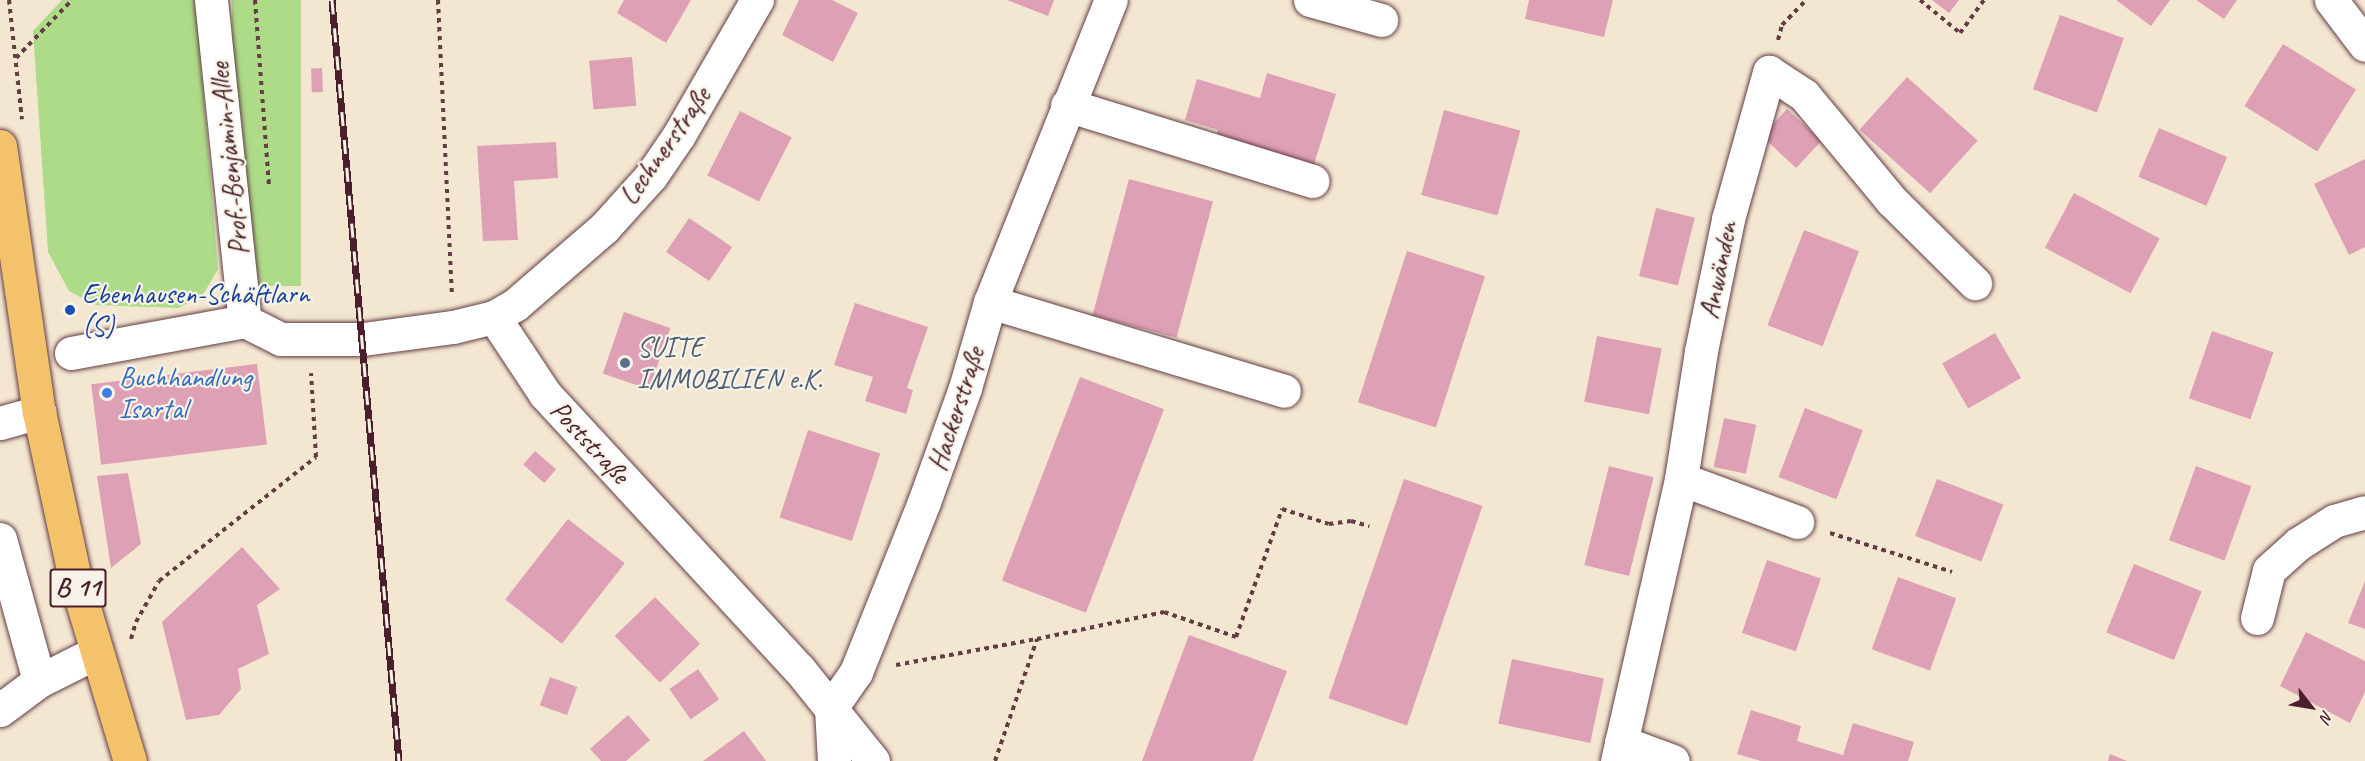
<!DOCTYPE html>
<meta charset="utf-8">
<style>
body{margin:0}
#map{position:relative;width:2365px;height:761px;overflow:hidden;background:#f4e7d2;font-family:Caveat,sans-serif}
div>[style]{position:absolute}
[style*='--x']{left:calc(var(--x)*1px);top:calc(var(--y)*1px);width:calc(var(--w)*1px);rotate:calc(var(--a)*1deg)}
.green>*{inset:0;background:#addb88;transform-origin:0 0}
.building>*{inset:0;background:#dea0b4;transform-origin:0 0}
.path>*{height:4px;margin-top:-2px;transform-origin:0;background:repeating-linear-gradient(90deg,#643d44 0 4.5px,transparent 0 9px)}
.roads{filter:drop-shadow(0 0 2px #643d44) drop-shadow(0 0 2px #643d44)}
.minor>*{height:33px;margin:-16.5px;padding:0 16.5px;transform-origin:16.5px;border-radius:16.5px;background:#fff}
.major>*{height:33px;margin:-16.5px;padding:0 16.5px;transform-origin:16.5px;border-radius:16.5px;background:#f3c26a}
.rail>*{height:7px;margin-top:-3.5px;transform-origin:0;background:repeating-linear-gradient(90deg,#f7f3e8 0 14px,#4a1f2b 0 28px);box-sizing:border-box;border-block:2px solid #4a1f2b}
.dots>*{width:16px;height:16px;translate:-50% -50%;box-sizing:border-box;border:3px solid #f7f3e8;border-radius:50%}
span{translate:-50% -50%;white-space:nowrap;text-align:center;line-height:1.15;-webkit-text-stroke:4.5px #f7f3e8;paint-order:stroke}
.shield-label span{padding:2px 4px;background:#f7f3e8;border:2px solid;border-radius:4px;-webkit-text-stroke-width:0}
.shield-label{font-size:27px;color:#4a1f2b;font-weight:700}
.street-label{font-size:28px;color:#4a1f2b}
.transit-label{font-size:28px;color:#164399}
.left{translate:0 -50%;text-align:left}
.service-label{font-size:28px;color:#4e5e75}
.shop-label{font-size:28px;color:#366cbe}
.north{position:absolute;left:2281px;top:677px;width:60px;height:60px;-webkit-text-stroke:4px #f7f3e8;paint-order:stroke;rotate:121deg;font-size:16px;font-weight:700;line-height:24px;text-align:center;color:#4a1f2b}
.north::after{content:'';display:block;margin:auto;width:21px;height:27px;background:#4a1f2b;clip-path:polygon(50% 0,100% 100%,50% 72%,0 100%)}
</style>
<div id="map">
<div class="green">
<i style="clip-path:polygon(62px 0,196px 0,218px 269px,204px 293px,179px 308px,96px 305px,69px 291px,48px 252px,33px 31px)"></i>
<i style="left:232px;top:0;width:69px;height:286px"></i>
</div>
<div class="building">
<i style="clip-path:polygon(624px 0,691px 0,666px 43px,617px 13px)"></i>
<i style="clip-path:polygon(799px 0,832px 0,858px 13px,833px 62px,782px 35px)"></i>
<i style="clip-path:polygon(1007px 0,1054px 0,1048px 16px)"></i>
<i style="clip-path:polygon(1529px 0,1613px 0,1604px 37px,1525px 19px)"></i>
<i style="clip-path:polygon(1932px 0,1959px 0,1949px 13px)"></i>
<i style="clip-path:polygon(2116px 0,2170px 0,2151px 26px)"></i>
<i style="clip-path:polygon(2196px 0,2237px 0,2224px 19px)"></i>
<i style="left:2060px;top:15px;width:68px;height:79px;rotate:20deg"></i>
<i style="left:2283px;top:44px;width:86px;height:73px;rotate:32deg"></i>
<i style="left:632px;top:57px;width:49px;height:43px;rotate:85deg"></i>
<i style="left:322px;top:68px;width:24px;height:11px;rotate:88deg"></i>
<i style="clip-path:polygon(1267px 73px,1336px 94px,1310px 177px,1213px 148px,1218px 130px,1185px 120px,1197px 79px,1260px 98px)"></i>
<i style="left:1907px;top:77px;width:95px;height:71px;rotate:42deg"></i>
<i style="left:1787px;top:109px;width:47px;height:37px;rotate:43deg"></i>
<i style="left:1444px;top:110px;width:79px;height:88px;rotate:15deg"></i>
<i style="left:740px;top:111px;width:58px;height:72px;rotate:27deg"></i>
<i style="left:2159px;top:128px;width:74px;height:53px;rotate:23deg"></i>
<i style="clip-path:polygon(556px 142px,558px 178px,514px 181px,518px 240px,483px 241px,477px 146px)"></i>
<i style="clip-path:polygon(2365px 159px,2365px 247px,2349px 255px,2314px 184px)"></i>
<i style="left:1129px;top:179px;width:87px;height:141px;rotate:15deg"></i>
<i style="left:2074px;top:193px;width:97px;height:62px;rotate:28deg"></i>
<i style="left:1656px;top:208px;width:40px;height:70px;rotate:14deg"></i>
<i style="left:689px;top:218px;width:52px;height:41px;rotate:34deg"></i>
<i style="left:1804px;top:230px;width:59px;height:102px;rotate:21deg"></i>
<i style="left:1407px;top:251px;width:82px;height:159px;rotate:18deg"></i>
<i style="clip-path:polygon(855px 303px,928px 327px,907px 388px,913px 390px,906px 414px,865px 401px,873px 377px,834px 365px)"></i>
<i style="left:624px;top:312px;width:49px;height:65px;rotate:19deg"></i>
<i style="left:2212px;top:331px;width:65px;height:71px;rotate:19deg"></i>
<i style="left:1995px;top:333px;width:52px;height:61px;rotate:60deg"></i>
<i style="left:1597px;top:336px;width:66px;height:67px;rotate:11deg"></i>
<i style="left:257px;top:364px;width:81px;height:167px;rotate:83deg"></i>
<i style="left:1080px;top:377px;width:90px;height:218px;rotate:21deg"></i>
<i style="left:1805px;top:408px;width:62px;height:74px;rotate:21deg"></i>
<i style="left:1724px;top:418px;width:33px;height:50px;rotate:12deg"></i>
<i style="left:808px;top:430px;width:76px;height:92px;rotate:18deg"></i>
<i style="left:535px;top:451px;width:28px;height:18px;rotate:41deg"></i>
<i style="left:1609px;top:466px;width:46px;height:102px;rotate:14deg"></i>
<i style="left:2196px;top:466px;width:59px;height:79px;rotate:20deg"></i>
<i style="clip-path:polygon(128px 473px,141px 544px,111px 568px,97px 476px)"></i>
<i style="left:1404px;top:479px;width:83px;height:232px;rotate:19deg"></i>
<i style="left:1937px;top:479px;width:71px;height:61px;rotate:21deg"></i>
<i style="left:568px;top:519px;width:72px;height:102px;rotate:38deg"></i>
<i style="clip-path:polygon(242px 547px,280px 589px,257px 605px,269px 654px,238px 669px,241px 689px,219px 715px,186px 720px,162px 622px)"></i>
<i style="left:1767px;top:560px;width:57px;height:77px;rotate:19deg"></i>
<i style="left:2134px;top:564px;width:73px;height:74px;rotate:22deg"></i>
<i style="left:1898px;top:577px;width:62px;height:77px;rotate:20deg"></i>
<i style="clip-path:polygon(2365px 581px,2365px 629px,2348px 623px)"></i>
<i style="left:655px;top:597px;width:65px;height:56px;rotate:46deg"></i>
<i style="clip-path:polygon(2306px 632px,2365px 661px,2365px 692px,2350px 723px,2280px 686px)"></i>
<i style="clip-path:polygon(1189px 635px,1287px 671px,1253px 761px,1142px 761px)"></i>
<i style="left:1512px;top:659px;width:94px;height:66px;rotate:12deg"></i>
<i style="left:698px;top:669px;width:37px;height:35px;rotate:55deg"></i>
<i style="left:550px;top:677px;width:29px;height:30px;rotate:20deg"></i>
<i style="clip-path:polygon(1751px 710px,1801px 726px,1797px 741px,1843px 755px,1853px 723px,1914px 742px,1908px 761px,1761px 761px,1737px 754px)"></i>
<i style="clip-path:polygon(628px 715px,650px 740px,626px 761px,601px 761px,590px 749px)"></i>
<i style="clip-path:polygon(744px 731px,766px 761px,703px 761px)"></i>
<i style="clip-path:polygon(2110px 754px,2127px 761px,2108px 761px)"></i>
</div>
<div class="path">
<i style="--x:9;--y:0;--w:120;--a:83.8"></i>
<i style="--x:255;--y:0;--w:187;--a:85.7"></i>
<i style="--x:438;--y:0;--w:293;--a:87.3"></i>
<i style="--x:1920;--y:0;--w:52;--a:39.5"></i>
<i style="--x:1960;--y:33;--w:41;--a:-54"></i>
<i style="--x:1778;--y:40;--w:16;--a:-75"></i>
<i style="--x:1782;--y:25;--w:35;--a:-46"></i>
<i style="--x:16;--y:58;--w:81;--a:-46"></i>
<i style="--x:1830;--y:533;--w:128;--a:17.7"></i>
<i style="--x:131;--y:639;--w:18;--a:-74"></i>
<i style="--x:136;--y:622;--w:47;--a:-60.7"></i>
<i style="--x:159;--y:581;--w:200;--a:-38.3"></i>
<i style="--x:316;--y:457;--w:84;--a:-93.4"></i>
<i style="--x:896;--y:665;--w:142;--a:-10.5"></i>
<i style="--x:995;--y:761;--w:129;--a:-71"></i>
<i style="--x:1037;--y:639;--w:130;--a:-12"></i>
<i style="--x:1164;--y:612;--w:76;--a:19.1"></i>
<i style="--x:1236;--y:637;--w:136;--a:-70.2"></i>
<i style="--x:1282;--y:509;--w:49;--a:17.7"></i>
<i style="--x:1329;--y:524;--w:22;--a:-8"></i>
<i style="--x:1351;--y:521;--w:19;--a:16"></i>
</div>
<div class="roads">
<div class="minor">
<i style="--x:211;--y:0;--w:323;--a:84"></i>
<i style="--x:1310;--y:0;--w:74;--a:15.7"></i>
<i style="--x:2331;--y:0;--w:56;--a:52.9"></i>
<i style="--x:1067;--y:105;--w:257;--a:17.2"></i>
<i style="--x:990;--y:302;--w:307;--a:16.8"></i>
<i style="--x:494;--y:317;--w:92;--a:56.5"></i>
<i style="--x:545;--y:394;--w:374;--a:47.3"></i>
<i style="--x:799;--y:669;--w:118;--a:51.2"></i>
<i style="--x:245;--y:321;--w:40;--a:26.6"></i>
<i style="--x:281;--y:339;--w:82;--a:0"></i>
<i style="--x:363;--y:339;--w:91;--a:-7.6"></i>
<i style="--x:453;--y:327;--w:42;--a:-13.7"></i>
<i style="--x:494;--y:317;--w:24;--a:-30"></i>
<i style="--x:515;--y:305;--w:118;--a:-40.9"></i>
<i style="--x:604;--y:228;--w:70;--a:-47.9"></i>
<i style="--x:651;--y:176;--w:50;--a:-55.7"></i>
<i style="--x:679;--y:135;--w:156;--a:-60"></i>
<i style="--x:71;--y:353;--w:177;--a:-10.4"></i>
<i style="--x:0;--y:423;--w:41;--a:-15.8"></i>
<i style="--x:1681;--y:479;--w:124;--a:20.3"></i>
<i style="--x:0;--y:539;--w:147;--a:74.6"></i>
<i style="--x:2257;--y:618;--w:49;--a:-76"></i>
<i style="--x:2269;--y:570;--w:39;--a:-42"></i>
<i style="--x:2298;--y:544;--w:43;--a:-32.6"></i>
<i style="--x:2334;--y:521;--w:32;--a:-16"></i>
<i style="--x:831;--y:708;--w:44;--a:-55.2"></i>
<i style="--x:856;--y:672;--w:183;--a:-68.2"></i>
<i style="--x:924;--y:502;--w:121;--a:-70.2"></i>
<i style="--x:965;--y:388;--w:90;--a:-73.8"></i>
<i style="--x:990;--y:302;--w:325;--a:-68.2"></i>
<i style="--x:831;--y:708;--w:53;--a:86.8"></i>
<i style="--x:0;--y:710;--w:49;--a:-36.6"></i>
<i style="--x:39;--y:681;--w:63;--a:-26.6"></i>
<i style="--x:1621;--y:742;--w:55;--a:20.1"></i>
<i style="--x:1617;--y:761;--w:289;--a:-77.2"></i>
<i style="--x:1681;--y:479;--w:130;--a:-81.1"></i>
<i style="--x:1701;--y:351;--w:135;--a:-78.4"></i>
<i style="--x:1728;--y:219;--w:153;--a:-74.4"></i>
<i style="--x:1769;--y:72;--w:42;--a:33.3"></i>
<i style="--x:1804;--y:95;--w:138;--a:50.3"></i>
<i style="--x:1892;--y:201;--w:117;--a:44.7"></i>
</div>
<div class="major">
<i style="--x:0;--y:146;--w:269;--a:81.7"></i>
<i style="--x:39;--y:412;--w:170;--a:77.8"></i>
<i style="--x:75;--y:578;--w:191;--a:73.3"></i>
</div>
</div>
<div class="rail">
<i style="--x:332;--y:0;--w:764;--a:84.97"></i>
</div>
<div class="dots">
<i style="left:70px;top:310px;background:#1a4fb4"></i>
<i style="left:625px;top:363px;background:#5c6f8a"></i>
<i style="left:107px;top:393px;background:#3f7fe0"></i>
</div>
<div class="shield-label">
<span style="left:78px;top:588px">B 11</span>
</div>
<div class="street-label">
<span style="left:665px;top:146px;rotate:-55deg">Lechnerstraße</span>
<span style="left:229px;top:159px;rotate:-96deg">Prof.-Benjamin-Allee</span>
<span style="left:1718px;top:270px;rotate:-78deg">Anwänden</span>
<span style="left:956px;top:409px;rotate:-72deg">Hackerstraße</span>
<span style="left:590px;top:442px;rotate:47deg">Poststraße</span>
</div>
<div class="transit-label">
<span class="left" style="left:82px;top:310px">Ebenhausen-Schäftlarn<br>(S)</span>
</div>
<div class="service-label">
<span class="left" style="left:637px;top:363px">SUITE<br>IMMOBILIEN e.K.</span>
</div>
<div class="shop-label">
<span class="left" style="left:119px;top:393px">Buchhandlung<br>Isartal</span>
</div>
<div class="north">N</div>
</div>
